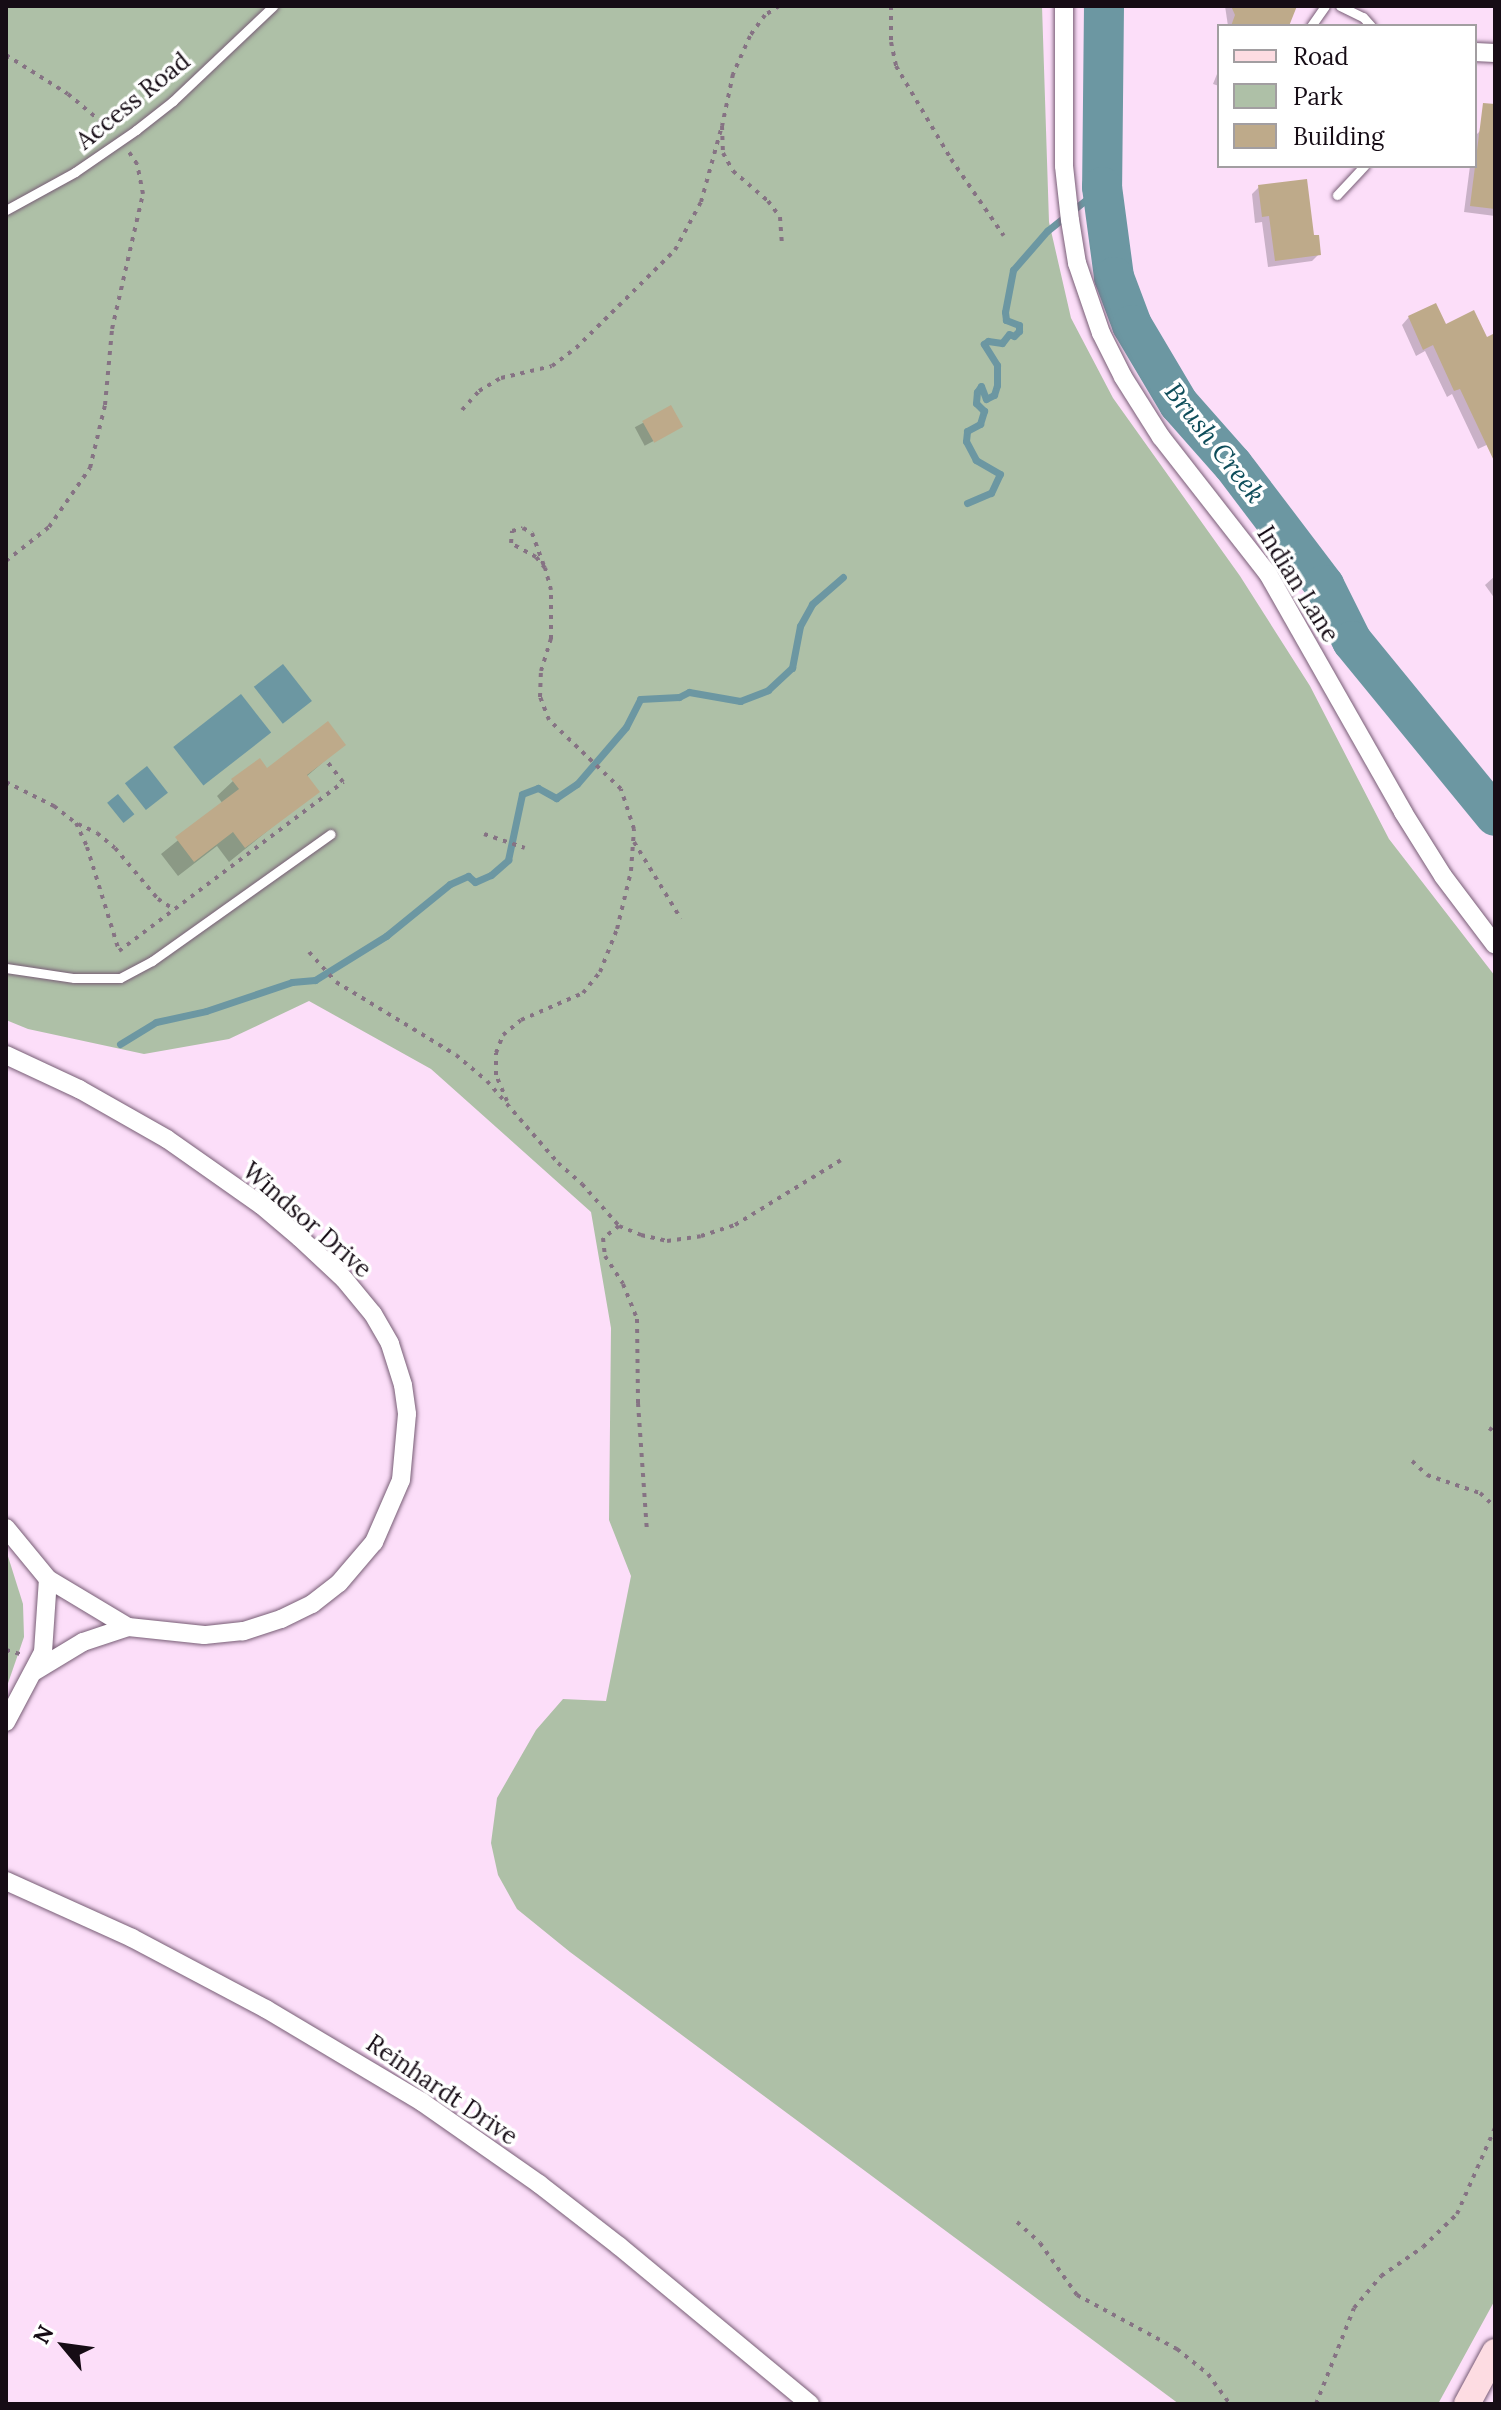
<!DOCTYPE html>
<style>
body{margin:0}
#map{position:relative;width:1501px;height:2410px;overflow:hidden;background:#fcdef9;font-family:Lora,serif}
div>[style]{position:absolute}
[style*='--x']{left:calc(var(--x)*1px);top:calc(var(--y)*1px);width:calc(var(--w)*1px);rotate:calc(var(--a)*1deg)}
.green>*{inset:0;background:#aec0a7}
.water>*{inset:0;background:#6c97a2;transform-origin:0 0}
.shadow>*{inset:0;background:#0003;transform-origin:0 0}
.stream>*{height:7px;margin:-3.5px;padding:0 3.5px;transform-origin:3.5px;border-radius:3.5px;background:#6c97a2}
.river>*{height:40px;margin:-20px;padding:0 20px;transform-origin:20px;border-radius:20px;background:#6c97a2}
.building>*{inset:0;background:#beaa8a;transform-origin:0 0}
.path>*{height:4px;margin-top:-2px;transform-origin:0;background:repeating-linear-gradient(90deg,#867384 0 4px,transparent 0 10px)}
.roads{filter:drop-shadow(0 0 2px #775d75) drop-shadow(0 0 2px #775d75)}
.lane>*{height:9px;margin:-4.5px;padding:0 4.5px;transform-origin:4.5px;border-radius:4.5px;background:#fff}
.street>*{height:18px;margin:-9px;padding:0 9px;transform-origin:9px;border-radius:9px;background:#fff}
.secondary>*{height:26px;margin:-13px;padding:0 13px;transform-origin:13px;border-radius:13px;background:#fddce2}
span{translate:-50% -50%;white-space:nowrap;text-align:center;line-height:1.15;-webkit-text-stroke:7px #fff;paint-order:stroke}
.street-label{font-size:24px;color:#160c15}
.water-label{font-size:26px;color:#0e4d5a;font-style:italic}
.frame{position:absolute;inset:0;border:8px solid #160c15;pointer-events:none}
.legend{position:absolute;left:1217px;top:24px;width:260px;height:144px;box-sizing:border-box;background:#fff;border:2px solid #a29ea1;margin:0;padding:10px 14px;list-style:none;font-size:24px;color:#160c15}
.legend li{display:flex;align-items:center;gap:16px;height:40px}
.legend b{width:40px;border:2px solid #a29ea1}
.north{position:absolute;left:24px;top:2306px;width:80px;height:80px;-webkit-text-stroke:6px #fff;paint-order:stroke;rotate:299deg;font-size:22px;font-weight:700;line-height:32px;text-align:center;color:#160c15}
.north::after{content:'';display:block;margin:auto;width:28px;height:36px;background:#160c15;clip-path:polygon(50% 0,100% 100%,50% 72%,0 100%)}
</style>
<div id="map">
<div class="green">
<i style="clip-path:polygon(6px 6px,1042px 6px,1049px 222px,1071px 318px,1113px 398px,1240px 576px,1310px 686px,1389px 839px,1495px 976px,1495px 2300px,1438px 2404px,1179px 2404px,570px 1952px,517px 1909px,498px 1875px,491px 1843px,497px 1798px,536px 1730px,563px 1699px,606px 1701px,631px 1576px,609px 1520px,611px 1328px,591px 1212px,431px 1069px,309px 1001px,229px 1039px,144px 1054px,28px 1029px,6px 1020px)"></i>
<i style="clip-path:polygon(6px 1550px,23px 1604px,24px 1637px,6px 1689px)"></i>
</div>
<div class="water">
<i style="left:283px;top:664px;width:47px;height:37px;rotate:52deg"></i>
<i style="left:241px;top:694px;width:49px;height:86px;rotate:52deg"></i>
<i style="left:147px;top:766px;width:34px;height:28px;rotate:52deg"></i>
<i style="left:118px;top:794px;width:26px;height:14px;rotate:51deg"></i>
</div>
<div class="shadow">
<i style="clip-path:polygon(1225px 6px,1295px 6px,1287px 26px,1228px 26px)"></i>
<i style="clip-path:polygon(1219px 69px,1219px 86px,1213px 84px)"></i>
<i style="clip-path:polygon(1481px 130px,1495px 132px,1495px 216px,1464px 212px,1470px 166px,1475px 166px,1475px 136px)"></i>
<i style="clip-path:polygon(1259px 187px,1312px 238px,1319px 254px,1312px 261px,1268px 267px,1262px 222px,1255px 223px,1252px 194px)"></i>
<i style="clip-path:polygon(1409px 317px,1486px 340px,1495px 337px,1495px 441px,1478px 449px,1452px 394px,1447px 397px,1425px 351px,1416px 356px,1402px 325px)"></i>
<i style="left:671px;top:408px;width:21px;height:41px;rotate:62deg"></i>
<i style="clip-path:polygon(1495px 576px,1495px 599px,1485px 585px)"></i>
<i style="clip-path:polygon(344px 744px,306px 777px,317px 791px,229px 862px,217px 846px,178px 876px,161px 854px,223px 804px,217px 796px,233px 781px)"></i>
</div>
<div class="stream">
<i style="--x:967;--y:503;--w:26;--a:-23"></i>
<i style="--x:991;--y:493;--w:21;--a:-65"></i>
<i style="--x:1000;--y:474;--w:28;--a:-150"></i>
<i style="--x:976;--y:460;--w:21;--a:-118"></i>
<i style="--x:966;--y:441;--w:10;--a:-84"></i>
<i style="--x:967;--y:431;--w:15;--a:-28"></i>
<i style="--x:980;--y:424;--w:14;--a:-73"></i>
<i style="--x:984;--y:411;--w:11;--a:-135"></i>
<i style="--x:976;--y:403;--w:11;--a:-85"></i>
<i style="--x:977;--y:392;--w:7;--a:-56"></i>
<i style="--x:981;--y:386;--w:14;--a:69"></i>
<i style="--x:986;--y:399;--w:9;--a:-27"></i>
<i style="--x:994;--y:395;--w:10;--a:-73"></i>
<i style="--x:997;--y:385;--w:20;--a:-90"></i>
<i style="--x:997;--y:365;--w:25;--a:-122"></i>
<i style="--x:984;--y:344;--w:5;--a:-37"></i>
<i style="--x:988;--y:341;--w:14;--a:8"></i>
<i style="--x:1002;--y:343;--w:11;--a:-52"></i>
<i style="--x:1009;--y:334;--w:5;--a:22"></i>
<i style="--x:1014;--y:336;--w:7;--a:-45"></i>
<i style="--x:1019;--y:331;--w:6;--a:-90"></i>
<i style="--x:1019;--y:325;--w:14;--a:-159"></i>
<i style="--x:1006;--y:320;--w:8;--a:-97"></i>
<i style="--x:1005;--y:312;--w:43;--a:-79.2"></i>
<i style="--x:1013;--y:270;--w:52;--a:-48.9"></i>
<i style="--x:1047;--y:231;--w:70;--a:-38.7"></i>
<i style="--x:120;--y:1044;--w:42;--a:-31.4"></i>
<i style="--x:156;--y:1022;--w:51;--a:-12.4"></i>
<i style="--x:206;--y:1011;--w:91;--a:-18.6"></i>
<i style="--x:292;--y:982;--w:23;--a:-5"></i>
<i style="--x:315;--y:980;--w:84;--a:-31.8"></i>
<i style="--x:386;--y:936;--w:82;--a:-39.1"></i>
<i style="--x:450;--y:884;--w:20;--a:-24"></i>
<i style="--x:468;--y:876;--w:9;--a:41"></i>
<i style="--x:475;--y:882;--w:17;--a:-24"></i>
<i style="--x:491;--y:875;--w:23;--a:-41"></i>
<i style="--x:508;--y:860;--w:67;--a:-78"></i>
<i style="--x:522;--y:794;--w:17;--a:-21"></i>
<i style="--x:538;--y:788;--w:21;--a:29"></i>
<i style="--x:556;--y:798;--w:25;--a:-34"></i>
<i style="--x:577;--y:784;--w:75;--a:-49.3"></i>
<i style="--x:626;--y:727;--w:31;--a:-63"></i>
<i style="--x:640;--y:699;--w:39;--a:-3"></i>
<i style="--x:679;--y:697;--w:11;--a:-27"></i>
<i style="--x:689;--y:692;--w:52;--a:10"></i>
<i style="--x:740;--y:701;--w:30;--a:-21"></i>
<i style="--x:768;--y:690;--w:33;--a:-43"></i>
<i style="--x:792;--y:668;--w:43;--a:-79.2"></i>
<i style="--x:800;--y:626;--w:25;--a:-61"></i>
<i style="--x:812;--y:604;--w:41;--a:-41.1"></i>
</div>
<div class="river">
<i style="--x:1104;--y:6;--w:181;--a:90.6"></i>
<i style="--x:1102;--y:187;--w:91;--a:82.4"></i>
<i style="--x:1114;--y:277;--w:51;--a:69.4"></i>
<i style="--x:1132;--y:325;--w:92;--a:59.3"></i>
<i style="--x:1179;--y:404;--w:81;--a:48.5"></i>
<i style="--x:1233;--y:465;--w:151;--a:52.8"></i>
<i style="--x:1324;--y:585;--w:63;--a:63.4"></i>
<i style="--x:1352;--y:641;--w:226;--a:50.7"></i>
</div>
<div class="building">
<i style="clip-path:polygon(1231px 6px,1297px 6px,1289px 26px,1231px 26px,1235px 15px)"></i>
<i style="clip-path:polygon(1483px 103px,1495px 104px,1495px 209px,1470px 206px)"></i>
<i style="clip-path:polygon(1307px 179px,1314px 235px,1319px 235px,1321px 255px,1275px 261px,1269px 216px,1262px 217px,1258px 185px)"></i>
<i style="clip-path:polygon(1436px 303px,1446px 324px,1474px 310px,1487px 337px,1495px 333px,1495px 463px,1460px 389px,1454px 391px,1433px 345px,1423px 350px,1408px 316px)"></i>
<i style="left:671px;top:405px;width:25px;height:33px;rotate:61deg"></i>
<i style="clip-path:polygon(328px 721px,346px 745px,307px 775px,320px 792px,245px 848px,233px 832px,194px 862px,175px 837px,239px 789px,231px 779px,260px 758px,267px 768px)"></i>
</div>
<div class="path">
<i style="--x:779;--y:6;--w:17;--a:147"></i>
<i style="--x:765;--y:15;--w:26;--a:126"></i>
<i style="--x:750;--y:36;--w:42;--a:114.1"></i>
<i style="--x:733;--y:74;--w:53;--a:101.9"></i>
<i style="--x:722;--y:126;--w:27;--a:88"></i>
<i style="--x:723;--y:153;--w:21;--a:61"></i>
<i style="--x:733;--y:171;--w:46;--a:40.6"></i>
<i style="--x:768;--y:201;--w:20;--a:53"></i>
<i style="--x:780;--y:217;--w:29;--a:86"></i>
<i style="--x:891;--y:6;--w:36;--a:90"></i>
<i style="--x:891;--y:42;--w:25;--a:78"></i>
<i style="--x:896;--y:66;--w:108;--a:59.4"></i>
<i style="--x:951;--y:159;--w:93;--a:55.5"></i>
<i style="--x:6;--y:55;--w:73;--a:32.2"></i>
<i style="--x:68;--y:94;--w:56;--a:39.9"></i>
<i style="--x:462;--y:410;--w:25;--a:-48"></i>
<i style="--x:479;--y:391;--w:26;--a:-31"></i>
<i style="--x:501;--y:378;--w:52;--a:-13.2"></i>
<i style="--x:552;--y:366;--w:30;--a:-37"></i>
<i style="--x:576;--y:348;--w:139;--a:-44.7"></i>
<i style="--x:675;--y:250;--w:55;--a:-61.6"></i>
<i style="--x:701;--y:202;--w:79;--a:-74.6"></i>
<i style="--x:6;--y:561;--w:55;--a:-38.3"></i>
<i style="--x:49;--y:527;--w:72;--a:-55.2"></i>
<i style="--x:90;--y:468;--w:65;--a:-76.6"></i>
<i style="--x:105;--y:405;--w:76;--a:-84.7"></i>
<i style="--x:112;--y:329;--w:139;--a:-77.1"></i>
<i style="--x:143;--y:194;--w:31;--a:-101"></i>
<i style="--x:137;--y:164;--w:14;--a:-124"></i>
<i style="--x:6;--y:782;--w:54;--a:26.6"></i>
<i style="--x:54;--y:806;--w:28;--a:38"></i>
<i style="--x:76;--y:823;--w:26;--a:65"></i>
<i style="--x:87;--y:847;--w:109;--a:72.9"></i>
<i style="--x:119;--y:951;--w:281;--a:-37"></i>
<i style="--x:343;--y:782;--w:28;--a:-128"></i>
<i style="--x:78;--y:824;--w:21;--a:25"></i>
<i style="--x:97;--y:833;--w:23;--a:40"></i>
<i style="--x:115;--y:848;--w:67;--a:49.9"></i>
<i style="--x:158;--y:899;--w:20;--a:33"></i>
<i style="--x:484;--y:834;--w:43;--a:18.9"></i>
<i style="--x:634;--y:842;--w:90;--a:58.6"></i>
<i style="--x:309;--y:952;--w:40;--a:48"></i>
<i style="--x:336;--y:982;--w:140;--a:31.3"></i>
<i style="--x:456;--y:1055;--w:40;--a:40"></i>
<i style="--x:487;--y:1081;--w:108;--a:49.1"></i>
<i style="--x:558;--y:1163;--w:32;--a:41"></i>
<i style="--x:582;--y:1184;--w:56;--a:48.6"></i>
<i style="--x:619;--y:1226;--w:24;--a:22"></i>
<i style="--x:641;--y:1235;--w:27;--a:13"></i>
<i style="--x:667;--y:1241;--w:34;--a:-8"></i>
<i style="--x:701;--y:1236;--w:36;--a:-18"></i>
<i style="--x:735;--y:1225;--w:124;--a:-31.5"></i>
<i style="--x:507;--y:1101;--w:28;--a:-113"></i>
<i style="--x:496;--y:1075;--w:22;--a:-90"></i>
<i style="--x:496;--y:1053;--w:19;--a:-69"></i>
<i style="--x:503;--y:1035;--w:23;--a:-40"></i>
<i style="--x:521;--y:1020;--w:68;--a:-23.5"></i>
<i style="--x:583;--y:993;--w:27;--a:-51"></i>
<i style="--x:600;--y:972;--w:46;--a:-68.4"></i>
<i style="--x:617;--y:929;--w:60;--a:-76.4"></i>
<i style="--x:631;--y:871;--w:42;--a:-85.9"></i>
<i style="--x:634;--y:829;--w:42;--a:-108"></i>
<i style="--x:621;--y:789;--w:100;--a:-136.2"></i>
<i style="--x:549;--y:720;--w:25;--a:-111"></i>
<i style="--x:540;--y:697;--w:26;--a:-88"></i>
<i style="--x:541;--y:671;--w:34;--a:-73"></i>
<i style="--x:551;--y:639;--w:49;--a:-90"></i>
<i style="--x:551;--y:590;--w:23;--a:-105"></i>
<i style="--x:545;--y:568;--w:14;--a:-129"></i>
<i style="--x:536;--y:557;--w:29;--a:-151"></i>
<i style="--x:511;--y:543;--w:12;--a:-85"></i>
<i style="--x:512;--y:531;--w:11;--a:-15"></i>
<i style="--x:523;--y:528;--w:10;--a:29"></i>
<i style="--x:532;--y:533;--w:37;--a:70"></i>
<i style="--x:619;--y:1226;--w:20;--a:143"></i>
<i style="--x:603;--y:1238;--w:18;--a:84"></i>
<i style="--x:605;--y:1256;--w:33;--a:57"></i>
<i style="--x:623;--y:1284;--w:38;--a:68"></i>
<i style="--x:637;--y:1319;--w:84;--a:89.3"></i>
<i style="--x:638;--y:1403;--w:128;--a:86"></i>
<i style="--x:1489;--y:1428;--w:7;--a:34"></i>
<i style="--x:1412;--y:1461;--w:21;--a:43"></i>
<i style="--x:1427;--y:1475;--w:56;--a:18.8"></i>
<i style="--x:1480;--y:1493;--w:21;--a:43"></i>
<i style="--x:6;--y:1650;--w:15;--a:16"></i>
<i style="--x:1017;--y:2222;--w:31;--a:42"></i>
<i style="--x:1040;--y:2243;--w:64;--a:54.6"></i>
<i style="--x:1077;--y:2295;--w:114;--a:28.4"></i>
<i style="--x:1177;--y:2349;--w:40;--a:39"></i>
<i style="--x:1208;--y:2374;--w:37;--a:54"></i>
<i style="--x:1316;--y:2404;--w:103;--a:-68.4"></i>
<i style="--x:1354;--y:2308;--w:42;--a:-49.8"></i>
<i style="--x:1381;--y:2276;--w:51;--a:-34.6"></i>
<i style="--x:1423;--y:2247;--w:47;--a:-44.1"></i>
<i style="--x:1457;--y:2214;--w:94;--a:-66.2"></i>
</div>
<div class="roads">
<div class="lane">
<i style="--x:1340;--y:6;--w:25;--a:26"></i>
<i style="--x:1363;--y:17;--w:12;--a:48"></i>
<i style="--x:1311;--y:26;--w:24;--a:-55"></i>
<i style="--x:1337;--y:195;--w:40;--a:-47"></i>
<i style="--x:6;--y:210;--w:79;--a:-28.8"></i>
<i style="--x:75;--y:172;--w:74;--a:-34.5"></i>
<i style="--x:136;--y:130;--w:47;--a:-38.1"></i>
<i style="--x:173;--y:101;--w:138;--a:-43.5"></i>
<i style="--x:6;--y:968;--w:69;--a:8.4"></i>
<i style="--x:74;--y:978;--w:46;--a:0"></i>
<i style="--x:120;--y:978;--w:36;--a:-28"></i>
<i style="--x:152;--y:961;--w:219;--a:-35.4"></i>
</div>
<div class="street">
<i style="--x:1064;--y:6;--w:160;--a:90"></i>
<i style="--x:1064;--y:166;--w:54;--a:83.7"></i>
<i style="--x:1070;--y:220;--w:44;--a:80.8"></i>
<i style="--x:1077;--y:263;--w:74;--a:71.1"></i>
<i style="--x:1101;--y:333;--w:49;--a:63.4"></i>
<i style="--x:1123;--y:377;--w:71;--a:57.7"></i>
<i style="--x:1161;--y:437;--w:174;--a:52"></i>
<i style="--x:1268;--y:574;--w:274;--a:60.4"></i>
<i style="--x:1403;--y:812;--w:75;--a:58"></i>
<i style="--x:1443;--y:876;--w:86;--a:53"></i>
<i style="--x:1475;--y:52;--w:20;--a:3"></i>
<i style="--x:6;--y:1055;--w:81;--a:25"></i>
<i style="--x:79;--y:1089;--w:101;--a:29.6"></i>
<i style="--x:167;--y:1139;--w:115;--a:35.1"></i>
<i style="--x:261;--y:1205;--w:51;--a:40.2"></i>
<i style="--x:300;--y:1238;--w:60;--a:43"></i>
<i style="--x:344;--y:1279;--w:45;--a:50.4"></i>
<i style="--x:373;--y:1314;--w:34;--a:60"></i>
<i style="--x:390;--y:1344;--w:43;--a:72.4"></i>
<i style="--x:403;--y:1385;--w:29;--a:82"></i>
<i style="--x:407;--y:1414;--w:66;--a:95.2"></i>
<i style="--x:401;--y:1480;--w:68;--a:113.5"></i>
<i style="--x:374;--y:1542;--w:54;--a:130.5"></i>
<i style="--x:339;--y:1583;--w:34;--a:142"></i>
<i style="--x:312;--y:1604;--w:34;--a:154"></i>
<i style="--x:281;--y:1619;--w:40;--a:162"></i>
<i style="--x:243;--y:1631;--w:39;--a:174"></i>
<i style="--x:204;--y:1635;--w:76;--a:-174"></i>
<i style="--x:128;--y:1627;--w:93;--a:-149"></i>
<i style="--x:48;--y:1579;--w:66;--a:-129.5"></i>
<i style="--x:35;--y:1671;--w:56;--a:-31.1"></i>
<i style="--x:83;--y:1642;--w:47;--a:-18.4"></i>
<i style="--x:6;--y:1722;--w:79;--a:-62.1"></i>
<i style="--x:43;--y:1652;--w:73;--a:-86.1"></i>
<i style="--x:6;--y:1881;--w:138;--a:24.3"></i>
<i style="--x:132;--y:1938;--w:152;--a:27.9"></i>
<i style="--x:266;--y:2009;--w:182;--a:30.8"></i>
<i style="--x:422;--y:2102;--w:143;--a:35"></i>
<i style="--x:539;--y:2184;--w:101;--a:37.8"></i>
<i style="--x:619;--y:2246;--w:248;--a:39.6"></i>
</div>
<div class="secondary">
<i style="--x:1467;--y:2404;--w:59;--a:-61.7"></i>
</div>
</div>
<div class="street-label">
<span style="left:133px;top:101px;rotate:-39deg">Access Road</span>
<span style="left:1298px;top:584px;rotate:58deg">Indian Lane</span>
<span style="left:307px;top:1220px;rotate:41deg">Windsor Drive</span>
<span style="left:442px;top:2090px;rotate:34deg">Reinhardt Drive</span>
</div>
<div class="water-label">
<span style="left:1215px;top:443px;rotate:52deg">Brush Creek</span>
</div>
<div class="frame"></div>
<ul class="legend">
<li><b style="height:10px;background:#fddce2"></b>Road</li>
<li><b style="height:22px;background:#aec0a7"></b>Park</li>
<li><b style="height:22px;background:#beaa8a"></b>Building</li>
</ul>
<div class="north">N</div>
</div>
